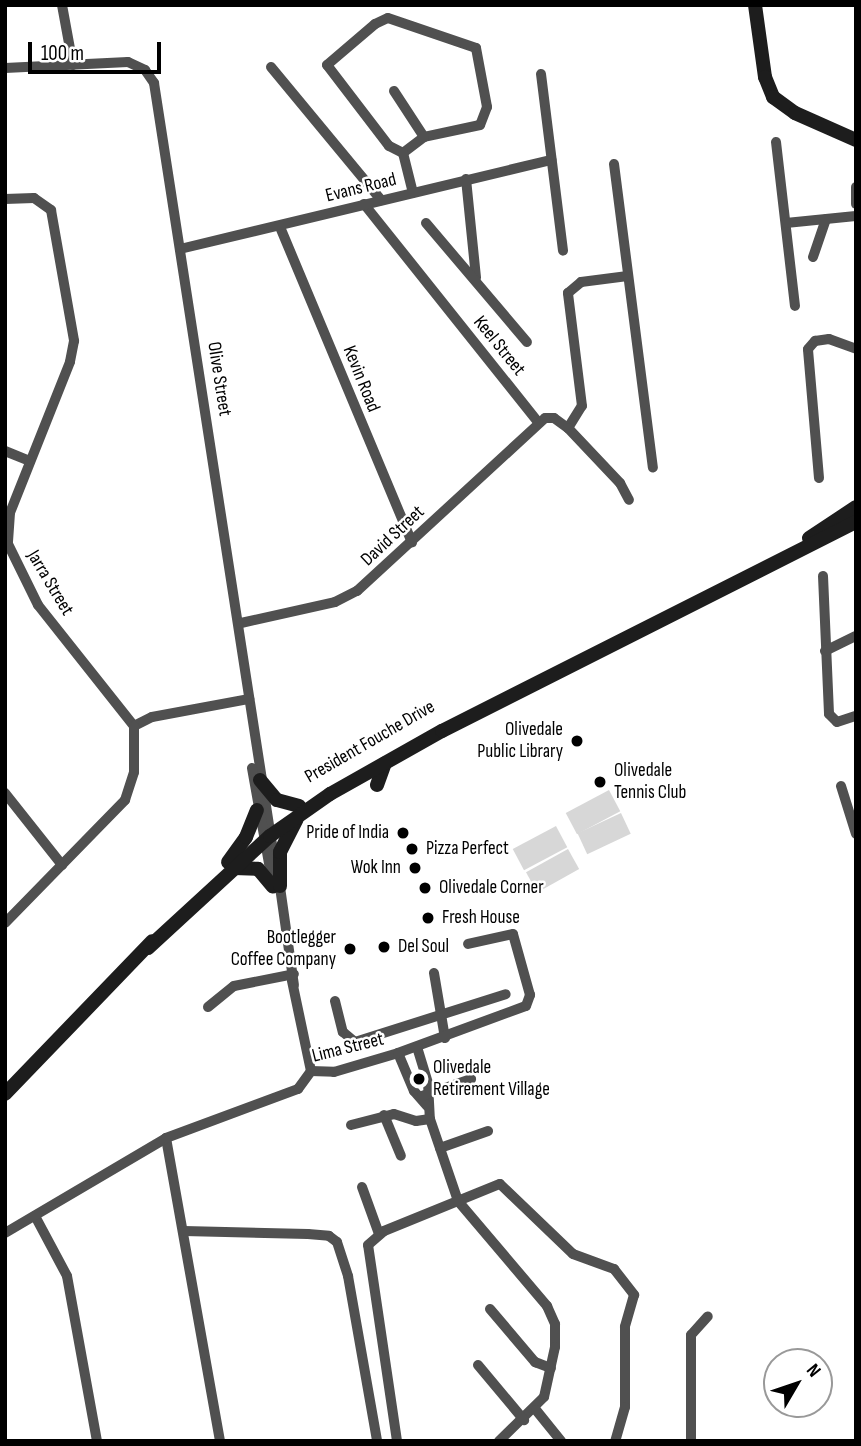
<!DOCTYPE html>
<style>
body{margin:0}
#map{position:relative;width:861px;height:1446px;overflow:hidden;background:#fff;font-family:"Sofia Sans Condensed",sans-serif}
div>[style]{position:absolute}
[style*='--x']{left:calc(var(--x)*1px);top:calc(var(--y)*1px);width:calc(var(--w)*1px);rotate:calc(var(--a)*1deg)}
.green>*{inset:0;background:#d7d7d7;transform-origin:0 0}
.street>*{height:10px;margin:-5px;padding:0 5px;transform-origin:5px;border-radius:5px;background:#505050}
.secondary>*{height:14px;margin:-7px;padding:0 7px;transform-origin:7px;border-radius:7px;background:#1d1d1d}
.dots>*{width:19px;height:19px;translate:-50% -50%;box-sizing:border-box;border:4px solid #fff;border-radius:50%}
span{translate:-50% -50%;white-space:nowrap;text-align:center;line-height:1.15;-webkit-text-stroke:5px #fff;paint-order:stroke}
.street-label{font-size:19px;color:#000}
.poi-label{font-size:19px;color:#000}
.right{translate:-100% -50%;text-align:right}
.left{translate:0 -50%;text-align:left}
.frame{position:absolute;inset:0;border:7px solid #000;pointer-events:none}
.north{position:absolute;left:763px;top:1348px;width:70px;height:70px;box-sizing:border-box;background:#fff;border:2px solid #999;border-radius:50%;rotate:51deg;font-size:19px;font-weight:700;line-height:28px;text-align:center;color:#000}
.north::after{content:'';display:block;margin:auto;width:24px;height:32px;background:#000;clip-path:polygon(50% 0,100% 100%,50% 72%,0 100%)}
.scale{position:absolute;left:28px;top:42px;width:133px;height:32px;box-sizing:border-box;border:4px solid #000;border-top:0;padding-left:9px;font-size:21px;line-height:24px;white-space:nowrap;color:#000;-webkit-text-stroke:5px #fff;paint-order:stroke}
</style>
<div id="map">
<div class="green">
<i style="left:609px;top:790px;width:24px;height:49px;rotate:62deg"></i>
<i style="left:621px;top:813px;width:23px;height:48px;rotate:65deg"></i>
<i style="left:556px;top:826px;width:24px;height:49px;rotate:62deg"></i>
<i style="left:568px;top:849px;width:23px;height:48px;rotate:61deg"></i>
</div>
<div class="street">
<i style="--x:62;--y:5;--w:61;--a:79.6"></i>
<i style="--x:388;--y:18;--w:93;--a:18.8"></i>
<i style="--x:476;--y:48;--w:60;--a:79.4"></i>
<i style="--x:487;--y:107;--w:19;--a:111"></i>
<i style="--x:480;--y:125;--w:57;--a:167.9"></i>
<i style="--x:424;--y:137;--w:26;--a:143"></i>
<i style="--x:403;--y:153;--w:16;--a:-153"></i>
<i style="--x:389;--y:146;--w:102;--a:-127.4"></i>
<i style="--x:327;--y:65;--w:63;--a:-40.5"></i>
<i style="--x:375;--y:24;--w:14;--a:-25"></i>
<i style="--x:271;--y:67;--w:173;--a:50.4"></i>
<i style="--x:5;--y:68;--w:123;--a:-2.8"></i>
<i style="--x:128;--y:62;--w:19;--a:25"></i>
<i style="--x:145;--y:70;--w:16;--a:55"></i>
<i style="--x:154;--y:83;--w:790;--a:81.19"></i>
<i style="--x:541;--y:74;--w:178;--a:82.9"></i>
<i style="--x:394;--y:91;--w:55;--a:56.9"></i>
<i style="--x:776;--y:142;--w:165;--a:83.4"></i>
<i style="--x:403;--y:153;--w:41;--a:76"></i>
<i style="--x:614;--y:164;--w:306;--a:82.7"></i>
<i style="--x:466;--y:179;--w:99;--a:84.2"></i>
<i style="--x:856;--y:187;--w:17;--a:90"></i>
<i style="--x:5;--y:199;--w:29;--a:-2"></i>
<i style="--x:34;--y:198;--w:21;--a:35"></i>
<i style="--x:51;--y:210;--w:133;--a:80"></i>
<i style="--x:74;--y:341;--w:21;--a:101"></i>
<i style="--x:70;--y:362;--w:162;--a:111.7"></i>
<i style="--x:10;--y:513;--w:31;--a:94"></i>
<i style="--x:8;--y:544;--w:68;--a:63.8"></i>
<i style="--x:38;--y:605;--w:154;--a:51.6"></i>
<i style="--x:364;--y:204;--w:279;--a:51.4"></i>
<i style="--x:426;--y:223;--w:156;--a:49.7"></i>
<i style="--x:786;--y:223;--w:70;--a:-5.7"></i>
<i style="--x:280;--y:227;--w:342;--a:67.3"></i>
<i style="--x:180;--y:249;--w:382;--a:-13.5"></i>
<i style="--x:813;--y:257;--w:40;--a:-71.1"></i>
<i style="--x:568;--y:428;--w:26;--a:-58"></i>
<i style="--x:582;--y:406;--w:114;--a:-97.1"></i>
<i style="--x:568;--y:293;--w:17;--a:-40"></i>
<i style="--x:581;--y:282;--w:47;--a:-7.3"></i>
<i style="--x:5;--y:451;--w:27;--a:22"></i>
<i style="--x:819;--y:478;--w:129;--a:-94.9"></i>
<i style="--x:808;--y:349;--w:11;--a:-49"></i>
<i style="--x:815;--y:341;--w:14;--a:-8"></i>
<i style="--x:829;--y:339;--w:29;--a:20"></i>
<i style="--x:823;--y:576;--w:138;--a:87.5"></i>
<i style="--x:829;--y:714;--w:11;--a:45"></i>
<i style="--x:837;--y:722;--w:20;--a:-18"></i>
<i style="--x:241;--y:623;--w:96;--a:-12.6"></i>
<i style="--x:335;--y:602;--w:25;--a:-27"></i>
<i style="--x:357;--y:591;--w:255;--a:-42.6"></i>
<i style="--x:545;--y:418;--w:9;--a:0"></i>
<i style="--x:554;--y:418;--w:17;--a:36"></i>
<i style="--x:568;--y:428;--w:76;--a:46.6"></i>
<i style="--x:620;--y:483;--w:19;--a:62"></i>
<i style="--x:825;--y:651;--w:34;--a:-26"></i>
<i style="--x:134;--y:726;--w:20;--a:-27"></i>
<i style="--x:152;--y:717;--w:99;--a:-10.5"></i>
<i style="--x:252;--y:768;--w:120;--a:79.9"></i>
<i style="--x:841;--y:786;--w:50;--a:72.6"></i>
<i style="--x:5;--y:793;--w:92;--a:51.6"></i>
<i style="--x:279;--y:880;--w:106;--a:81.9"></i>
<i style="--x:5;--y:923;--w:172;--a:-45.7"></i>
<i style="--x:125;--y:800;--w:29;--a:-72"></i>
<i style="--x:134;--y:772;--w:46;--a:-90"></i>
<i style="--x:434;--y:973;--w:66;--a:80.4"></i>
<i style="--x:292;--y:981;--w:92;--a:78.1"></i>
<i style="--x:335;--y:1001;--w:32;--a:76"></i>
<i style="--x:343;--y:1032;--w:16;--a:40"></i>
<i style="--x:355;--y:1042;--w:158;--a:-17.6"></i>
<i style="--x:208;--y:1007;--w:33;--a:-39"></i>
<i style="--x:234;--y:986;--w:61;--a:-11.3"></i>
<i style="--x:417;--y:1047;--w:38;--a:73"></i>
<i style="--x:428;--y:1083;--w:36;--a:87"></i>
<i style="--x:430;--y:1119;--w:87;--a:71.1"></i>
<i style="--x:458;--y:1201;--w:138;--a:49.7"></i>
<i style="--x:547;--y:1306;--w:20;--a:66"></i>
<i style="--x:555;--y:1324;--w:23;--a:90"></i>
<i style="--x:555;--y:1347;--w:51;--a:102.4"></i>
<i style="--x:544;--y:1397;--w:63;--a:135.6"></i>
<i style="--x:398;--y:1053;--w:41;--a:67.2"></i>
<i style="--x:414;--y:1091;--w:20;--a:49"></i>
<i style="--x:422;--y:1096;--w:52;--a:-19.1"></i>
<i style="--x:384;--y:1115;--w:44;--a:67.5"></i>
<i style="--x:351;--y:1125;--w:44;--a:-14.3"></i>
<i style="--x:394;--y:1114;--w:23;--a:18"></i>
<i style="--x:416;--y:1121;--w:14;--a:-8"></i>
<i style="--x:166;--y:1138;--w:308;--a:79.9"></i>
<i style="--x:440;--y:1148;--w:51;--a:-19.5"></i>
<i style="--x:362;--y:1187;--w:50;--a:70.1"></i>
<i style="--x:35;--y:1216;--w:68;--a:61.9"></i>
<i style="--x:67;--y:1276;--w:168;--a:79.7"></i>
<i style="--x:184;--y:1231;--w:124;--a:1.4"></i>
<i style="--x:308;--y:1234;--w:21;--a:5"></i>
<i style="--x:329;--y:1236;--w:10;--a:37"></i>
<i style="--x:337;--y:1242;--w:36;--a:72"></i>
<i style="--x:348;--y:1276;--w:168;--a:80"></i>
<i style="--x:5;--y:1233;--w:187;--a:-30.5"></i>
<i style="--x:166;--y:1138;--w:141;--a:-20.4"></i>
<i style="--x:298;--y:1089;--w:22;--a:-54"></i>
<i style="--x:311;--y:1071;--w:23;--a:2"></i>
<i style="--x:334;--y:1072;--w:67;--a:-16.5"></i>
<i style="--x:398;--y:1053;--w:136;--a:-20.2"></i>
<i style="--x:526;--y:1006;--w:12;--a:-70"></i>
<i style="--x:530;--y:995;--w:63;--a:-105.6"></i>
<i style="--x:513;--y:934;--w:46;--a:167.5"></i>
<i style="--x:490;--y:1309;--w:70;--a:49.7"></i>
<i style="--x:535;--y:1362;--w:17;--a:21"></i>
<i style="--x:478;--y:1365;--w:72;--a:50.1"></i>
<i style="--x:536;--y:1410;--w:40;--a:51"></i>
<i style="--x:397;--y:1441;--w:198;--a:-98.4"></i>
<i style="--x:368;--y:1245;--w:21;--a:-41"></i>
<i style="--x:384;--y:1231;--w:125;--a:-22.1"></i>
<i style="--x:500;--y:1184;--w:101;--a:43.8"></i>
<i style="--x:573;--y:1254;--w:44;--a:20.1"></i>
<i style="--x:614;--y:1269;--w:33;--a:52"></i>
<i style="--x:634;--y:1295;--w:33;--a:106"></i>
<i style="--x:625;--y:1327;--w:80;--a:90"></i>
<i style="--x:625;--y:1407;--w:35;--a:106"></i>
<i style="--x:691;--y:1441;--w:106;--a:-90"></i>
<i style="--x:691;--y:1335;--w:25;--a:-48"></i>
</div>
<div class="secondary">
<i style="--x:755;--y:5;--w:73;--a:82.1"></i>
<i style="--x:765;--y:77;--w:22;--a:68"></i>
<i style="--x:773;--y:97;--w:27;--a:36"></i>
<i style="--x:795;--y:113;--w:67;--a:23.9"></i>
<i style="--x:809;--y:538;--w:56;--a:-33.4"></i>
<i style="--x:260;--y:780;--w:26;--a:50"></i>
<i style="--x:277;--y:800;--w:23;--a:15"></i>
<i style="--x:377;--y:785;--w:23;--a:-70"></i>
<i style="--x:228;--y:862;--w:31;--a:-54"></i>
<i style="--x:246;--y:837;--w:29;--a:-68"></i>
<i style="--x:234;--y:868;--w:24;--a:2"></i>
<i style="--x:258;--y:869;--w:23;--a:50"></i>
<i style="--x:280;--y:886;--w:34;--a:-90"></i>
<i style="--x:280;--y:852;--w:37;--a:-63"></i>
<i style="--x:148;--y:948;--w:166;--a:-42.6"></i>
<i style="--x:270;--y:836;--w:73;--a:-35"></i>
<i style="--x:330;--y:794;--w:129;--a:-29.4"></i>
<i style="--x:442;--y:731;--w:464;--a:-26.8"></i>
<i style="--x:5;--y:1094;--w:212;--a:-46.1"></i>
</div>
<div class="dots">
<i style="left:577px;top:741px;background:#000"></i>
<i style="left:600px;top:782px;background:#000"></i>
<i style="left:403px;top:833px;background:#000"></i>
<i style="left:412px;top:849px;background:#000"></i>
<i style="left:415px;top:868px;background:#000"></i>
<i style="left:425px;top:888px;background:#000"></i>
<i style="left:428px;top:918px;background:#000"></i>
<i style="left:384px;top:947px;background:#000"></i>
<i style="left:350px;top:949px;background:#000"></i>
<i style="left:419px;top:1079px;background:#000"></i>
</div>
<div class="street-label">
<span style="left:361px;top:188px;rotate:-14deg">Evans Road</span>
<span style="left:499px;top:346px;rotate:51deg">Keel Street</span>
<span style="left:219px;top:379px;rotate:81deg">Olive Street</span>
<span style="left:361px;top:379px;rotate:68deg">Kevin Road</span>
<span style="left:393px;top:536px;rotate:-43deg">David Street</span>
<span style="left:50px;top:583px;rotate:59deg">Jarra Street</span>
<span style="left:370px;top:742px;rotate:-30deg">President Fouche Drive</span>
<span style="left:348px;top:1048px;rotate:-14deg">Lima Street</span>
</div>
<div class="poi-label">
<span class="right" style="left:563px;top:741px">Olivedale<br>Public Library</span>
<span class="left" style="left:614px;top:782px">Olivedale<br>Tennis Club</span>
<span class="right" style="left:389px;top:833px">Pride of India</span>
<span class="left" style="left:426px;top:849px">Pizza Perfect</span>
<span class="right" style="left:401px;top:868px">Wok Inn</span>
<span class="left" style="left:439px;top:888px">Olivedale Corner</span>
<span class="left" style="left:442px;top:918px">Fresh House</span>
<span class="right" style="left:336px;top:949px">Bootlegger<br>Coffee Company</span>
<span class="left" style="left:398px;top:947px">Del Soul</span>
<span class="left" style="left:433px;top:1079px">Olivedale<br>Retirement Village</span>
</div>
<div class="frame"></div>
<div class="north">N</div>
<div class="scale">100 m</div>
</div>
